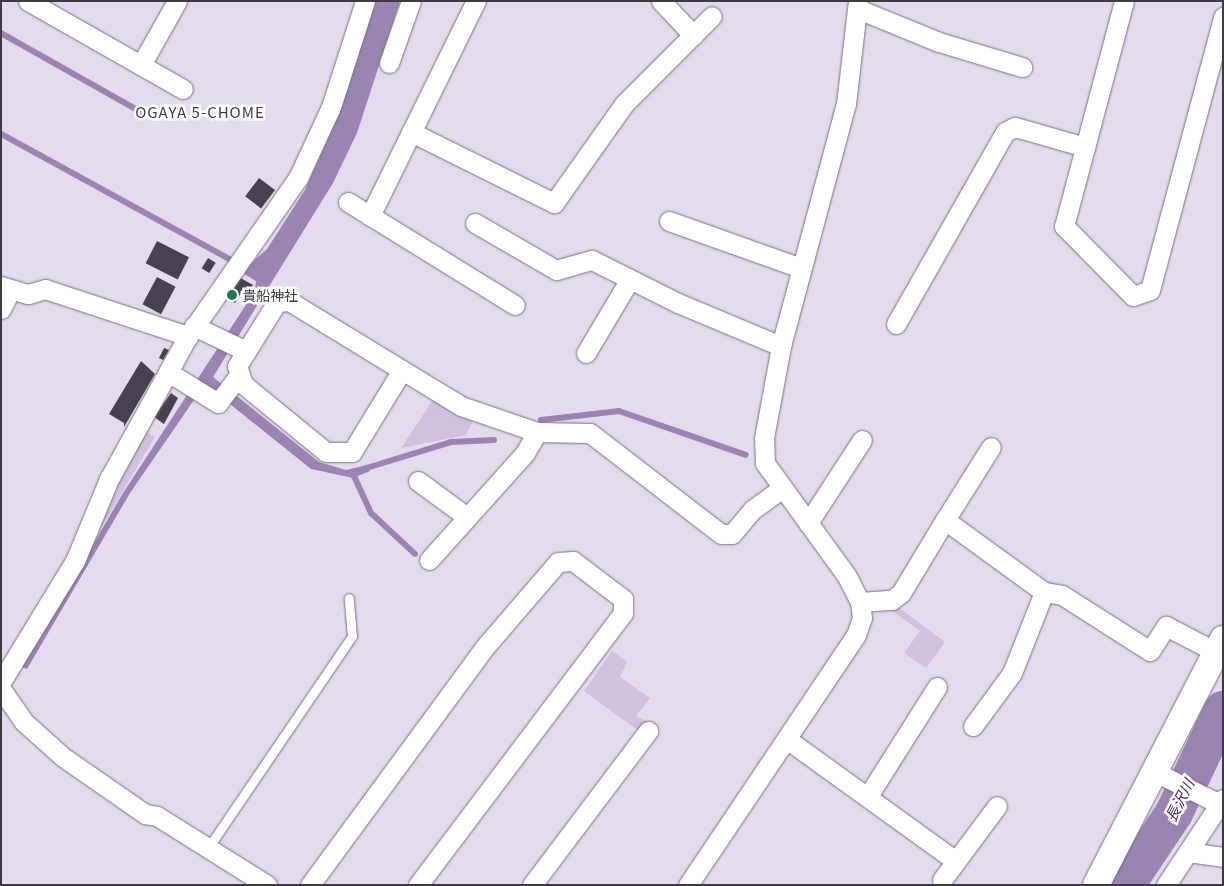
<!DOCTYPE html>
<meta charset="utf-8">
<style>
body{margin:0}
#map{position:relative;width:1224px;height:886px;overflow:hidden;background:#e5dbef;font-family:Georgia,"Noto Sans JP",serif}
div>[style]{position:absolute}
[style*='--x']{left:calc(var(--x)*1px);top:calc(var(--y)*1px);width:calc(var(--w)*1px);rotate:calc(var(--a)*1deg)}
.green>*{inset:0;background:#d0c1df}
.water>*{inset:0;background:#9b83b2}
.stream>*{height:6px;margin:-3px;padding:0 3px;transform-origin:3px;border-radius:3px;background:#9b83b2}
.river>*{height:38px;margin:-19px;padding:0 19px;transform-origin:19px;border-radius:19px;background:#9b83b2}
.building>*{inset:0;background:#494151;transform-origin:0 0}
.roads{filter:drop-shadow(0 0 1px #786f81) drop-shadow(0 0 1px #786f81)}
.lane>*{height:9px;margin:-4.5px;padding:0 4.5px;transform-origin:4.5px;border-radius:4.5px;background:#fff}
.street>*{height:19px;margin:-9.5px;padding:0 9.5px;transform-origin:9.5px;border-radius:9.5px;background:#fff}
.secondary>*{height:26px;margin:-13px;padding:0 13px;transform-origin:13px;border-radius:13px;background:#fff}
.dots>*{width:14px;height:14px;translate:-50% -50%;box-sizing:border-box;border:2px solid #fff;border-radius:50%}
span{translate:-50% -50%;white-space:nowrap;text-align:center;line-height:1.15;-webkit-text-stroke:5px #fff;paint-order:stroke}
.poi-label{font-size:14px;color:#3e3a41}
.left{translate:0 -50%;text-align:left}
.neighbourhood-label{font-size:15px;color:#3e3a41;letter-spacing:1px}
.water-label{font-size:15px;color:#482761;font-style:italic}
.frame{position:absolute;inset:0;border:2px solid #3e3a41;pointer-events:none}
</style>
<div id="map">
<div class="green">
<i style="clip-path:polygon(433px 400px,473px 421px,466px 435px,401px 448px)"></i>
<i style="clip-path:polygon(144px 430px,155px 437px,85px 555px,110px 489px)"></i>
<i style="clip-path:polygon(884px 605px,895px 605px,945px 642px,926px 668px,904px 653px,920px 631px)"></i>
<i style="clip-path:polygon(612px 651px,627px 662px,620px 677px,650px 698px,636px 716px,650px 723px,640px 732px,584px 691px)"></i>
</div>
<div class="water">
<i style="clip-path:polygon(374px 1px,400px 1px,357px 133px,333px 183px,213px 377px,319px 462px,346px 470px,367px 465px,370px 471px,353px 478px,311px 469px,205px 384px,130px 493px,27px 669px,22px 667px,123px 493px,255px 291px,256px 281px,241px 272px,267px 249px,305px 190px,331px 131px)"></i>
</div>
<div class="stream">
<i style="--x:1;--y:33;--w:163;--a:29.4"></i>
<i style="--x:1;--y:134;--w:269;--a:28.7"></i>
<i style="--x:541;--y:420;--w:79;--a:-6.6"></i>
<i style="--x:619;--y:411;--w:134;--a:19.1"></i>
<i style="--x:360;--y:470;--w:95;--a:-17.1"></i>
<i style="--x:451;--y:442;--w:43;--a:-2.7"></i>
<i style="--x:353;--y:474;--w:43;--a:65.2"></i>
<i style="--x:371;--y:513;--w:60;--a:43"></i>
</div>
<div class="river">
<i style="--x:1126;--y:885;--w:87;--a:-56.3"></i>
<i style="--x:1174;--y:813;--w:114;--a:-64.6"></i>
</div>
<div class="building">
<i style="left:259px;top:178px;width:20px;height:23px;rotate:37deg"></i>
<i style="left:157px;top:241px;width:36px;height:25px;rotate:27deg"></i>
<i style="left:208px;top:258px;width:9px;height:12px;rotate:32deg"></i>
<i style="clip-path:polygon(237px 276px,253px 285px,249px 292px,243px 289px,235px 303px,223px 296px)"></i>
<i style="left:157px;top:277px;width:21px;height:31px;rotate:28deg"></i>
<i style="clip-path:polygon(164px 348px,169px 350px,163px 360px,159px 358px)"></i>
<i style="clip-path:polygon(141px 361px,155px 374px,124px 427px,124px 423px,109px 414px)"></i>
<i style="clip-path:polygon(171px 393px,178px 398px,164px 424px,154px 417px)"></i>
</div>
<div class="roads">
<div class="lane">
<i style="--x:208;--y:848;--w:256;--a:-55.8"></i>
<i style="--x:352;--y:636;--w:38;--a:-95"></i>
</div>
<div class="street">
<i style="--x:28;--y:1;--w:178;--a:29.6"></i>
<i style="--x:661;--y:1;--w:47;--a:46.7"></i>
<i style="--x:1124;--y:1;--w:233;--a:104.9"></i>
<i style="--x:1064;--y:226;--w:98;--a:45.4"></i>
<i style="--x:1133;--y:296;--w:18;--a:-19"></i>
<i style="--x:1150;--y:290;--w:283;--a:-75"></i>
<i style="--x:858;--y:9;--w:87;--a:22.2"></i>
<i style="--x:939;--y:42;--w:87;--a:16.8"></i>
<i style="--x:389;--y:63;--w:66;--a:-70.5"></i>
<i style="--x:141;--y:65;--w:73;--a:-60.6"></i>
<i style="--x:411;--y:132;--w:160;--a:26.4"></i>
<i style="--x:554;--y:203;--w:121;--a:-54.7"></i>
<i style="--x:624;--y:104;--w:124;--a:-45"></i>
<i style="--x:348;--y:202;--w:196;--a:31.7"></i>
<i style="--x:370;--y:216;--w:240;--a:-63.8"></i>
<i style="--x:669;--y:221;--w:140;--a:19.6"></i>
<i style="--x:475;--y:223;--w:94;--a:30.1"></i>
<i style="--x:556;--y:270;--w:37;--a:-16"></i>
<i style="--x:592;--y:260;--w:96;--a:26.6"></i>
<i style="--x:678;--y:303;--w:112;--a:22.7"></i>
<i style="--x:1;--y:286;--w:28;--a:17"></i>
<i style="--x:28;--y:294;--w:18;--a:-16"></i>
<i style="--x:45;--y:289;--w:151;--a:18.2"></i>
<i style="--x:1;--y:309;--w:22;--a:-63"></i>
<i style="--x:896;--y:324;--w:221;--a:-60.4"></i>
<i style="--x:1005;--y:132;--w:11;--a:-27"></i>
<i style="--x:1015;--y:127;--w:73;--a:15.9"></i>
<i style="--x:194;--y:326;--w:58;--a:25.7"></i>
<i style="--x:586;--y:353;--w:86;--a:-59.3"></i>
<i style="--x:402;--y:370;--w:96;--a:121.4"></i>
<i style="--x:352;--y:452;--w:26;--a:180"></i>
<i style="--x:326;--y:452;--w:107;--a:-140.7"></i>
<i style="--x:243;--y:384;--w:19;--a:-108"></i>
<i style="--x:237;--y:366;--w:75;--a:-58"></i>
<i style="--x:277;--y:302;--w:12;--a:-5"></i>
<i style="--x:289;--y:301;--w:132;--a:31.4"></i>
<i style="--x:402;--y:370;--w:69;--a:31.4"></i>
<i style="--x:461;--y:406;--w:80;--a:18.9"></i>
<i style="--x:537;--y:432;--w:53;--a:1.1"></i>
<i style="--x:590;--y:433;--w:165;--a:37.6"></i>
<i style="--x:721;--y:534;--w:11;--a:0"></i>
<i style="--x:732;--y:534;--w:31;--a:-50"></i>
<i style="--x:752;--y:510;--w:37;--a:-36"></i>
<i style="--x:168;--y:372;--w:59;--a:31.8"></i>
<i style="--x:218;--y:403;--w:36;--a:-53"></i>
<i style="--x:418;--y:481;--w:61;--a:36.3"></i>
<i style="--x:945;--y:520;--w:86;--a:-57.8"></i>
<i style="--x:808;--y:523;--w:99;--a:-57"></i>
<i style="--x:429;--y:560;--w:144;--a:-48.1"></i>
<i style="--x:525;--y:453;--w:24;--a:-60"></i>
<i style="--x:860;--y:602;--w:32;--a:-4"></i>
<i style="--x:892;--y:600;--w:11;--a:-38"></i>
<i style="--x:901;--y:593;--w:85;--a:-58.9"></i>
<i style="--x:945;--y:520;--w:122;--a:36"></i>
<i style="--x:1044;--y:592;--w:18;--a:9"></i>
<i style="--x:1062;--y:595;--w:104;--a:32.5"></i>
<i style="--x:1150;--y:651;--w:30;--a:-57"></i>
<i style="--x:1166;--y:626;--w:56;--a:27.5"></i>
<i style="--x:1;--y:682;--w:142;--a:-58.6"></i>
<i style="--x:75;--y:561;--w:89;--a:-67.5"></i>
<i style="--x:109;--y:479;--w:163;--a:-61.1"></i>
<i style="--x:188;--y:336;--w:193;--a:-55.2"></i>
<i style="--x:298;--y:178;--w:78;--a:-65.1"></i>
<i style="--x:331;--y:107;--w:111;--a:-72.2"></i>
<i style="--x:1;--y:689;--w:40;--a:55.1"></i>
<i style="--x:24;--y:722;--w:52;--a:41.9"></i>
<i style="--x:63;--y:757;--w:100;--a:34.8"></i>
<i style="--x:145;--y:814;--w:12;--a:9"></i>
<i style="--x:157;--y:816;--w:130;--a:32.1"></i>
<i style="--x:973;--y:726;--w:66;--a:-53.7"></i>
<i style="--x:1012;--y:673;--w:87;--a:-68.4"></i>
<i style="--x:788;--y:740;--w:207;--a:35.8"></i>
<i style="--x:1157;--y:773;--w:70;--a:26.2"></i>
<i style="--x:868;--y:796;--w:129;--a:-57.7"></i>
<i style="--x:1188;--y:852;--w:35;--a:8"></i>
<i style="--x:942;--y:880;--w:92;--a:-53.4"></i>
<i style="--x:310;--y:885;--w:294;--a:-53.7"></i>
<i style="--x:484;--y:648;--w:113;--a:-49.3"></i>
<i style="--x:558;--y:562;--w:15;--a:-4"></i>
<i style="--x:573;--y:561;--w:63;--a:37.2"></i>
<i style="--x:623;--y:599;--w:14;--a:90"></i>
<i style="--x:623;--y:613;--w:341;--a:127"></i>
<i style="--x:532;--y:885;--w:193;--a:-53"></i>
<i style="--x:688;--y:885;--w:301;--a:-56.1"></i>
<i style="--x:856;--y:635;--w:18;--a:-71"></i>
<i style="--x:862;--y:618;--w:16;--a:-97"></i>
<i style="--x:860;--y:602;--w:30;--a:-117"></i>
<i style="--x:846;--y:575;--w:138;--a:-125.9"></i>
<i style="--x:765;--y:463;--w:25;--a:-92"></i>
<i style="--x:764;--y:438;--w:94;--a:-79.5"></i>
<i style="--x:781;--y:346;--w:251;--a:-75"></i>
<i style="--x:846;--y:104;--w:104;--a:-83.4"></i>
<i style="--x:1166;--y:885;--w:103;--a:-56.5"></i>
</div>
<div class="secondary">
<i style="--x:1096;--y:885;--w:277;--a:-62.7"></i>
</div>
</div>
<div class="dots">
<i style="left:232px;top:295px;background:#1c784d"></i>
</div>
<div class="poi-label">
<span class="left" style="left:242px;top:295px">貴船神社</span>
</div>
<div class="neighbourhood-label">
<span style="left:200px;top:112px">OGAYA 5-CHOME</span>
</div>
<div class="water-label">
<span style="left:1179px;top:800px;rotate:-63deg">長沢川</span>
</div>
<div class="frame"></div>
</div>
